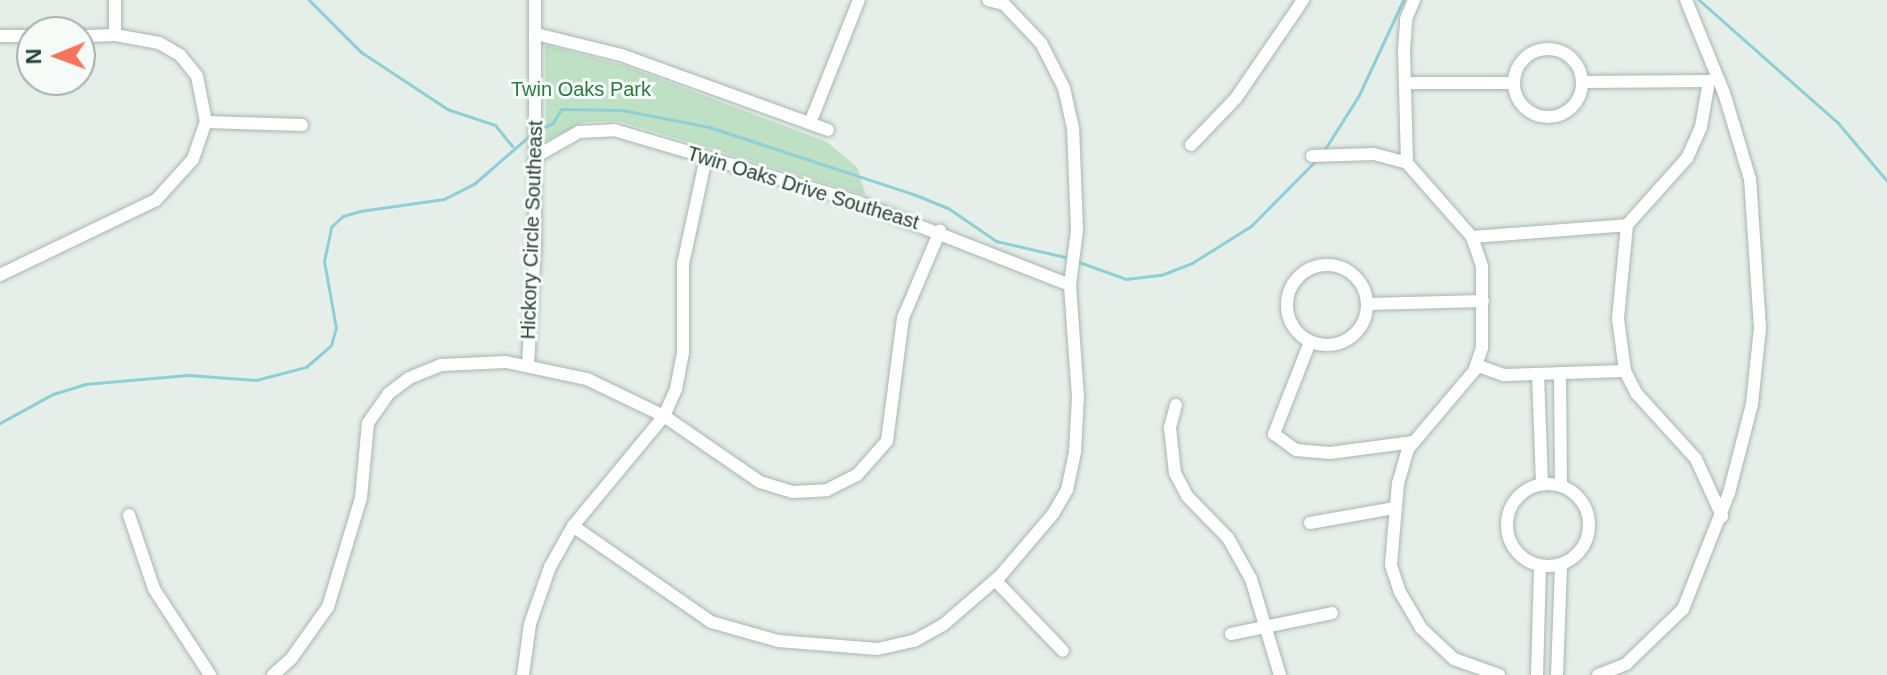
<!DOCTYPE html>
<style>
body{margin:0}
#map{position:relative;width:1887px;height:675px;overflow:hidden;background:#e5eee9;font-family:Helvetica,sans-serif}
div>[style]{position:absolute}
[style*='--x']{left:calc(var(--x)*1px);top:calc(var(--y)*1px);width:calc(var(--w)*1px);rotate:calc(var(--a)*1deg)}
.green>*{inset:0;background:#bee0c4}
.stream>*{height:3px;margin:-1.5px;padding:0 1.5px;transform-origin:1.5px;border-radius:1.5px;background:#8dcfd4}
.roads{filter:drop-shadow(0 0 2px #a7b7b0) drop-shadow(0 0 2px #a7b7b0)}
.street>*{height:12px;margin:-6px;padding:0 6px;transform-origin:6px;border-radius:6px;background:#fff}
.street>.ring{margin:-6px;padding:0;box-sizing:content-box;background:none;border:12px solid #fff;border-radius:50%}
span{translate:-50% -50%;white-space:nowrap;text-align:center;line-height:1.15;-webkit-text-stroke:6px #f6fbf8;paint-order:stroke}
.park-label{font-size:20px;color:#2c7943}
.street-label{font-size:20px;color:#234136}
.north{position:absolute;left:16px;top:16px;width:80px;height:80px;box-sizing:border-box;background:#f6fbf8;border:2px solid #a2b1aa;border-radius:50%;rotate:269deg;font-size:22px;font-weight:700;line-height:32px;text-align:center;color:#234136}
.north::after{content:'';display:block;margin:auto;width:28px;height:36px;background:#f5745d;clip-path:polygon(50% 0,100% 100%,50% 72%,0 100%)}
</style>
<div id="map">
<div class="green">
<i style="clip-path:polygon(545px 45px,626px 66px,827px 142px,857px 167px,866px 195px,618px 121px,584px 122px,546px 141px)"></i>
</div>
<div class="stream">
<i style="--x:309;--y:0;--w:74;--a:45"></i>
<i style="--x:361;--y:52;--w:103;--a:33.5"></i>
<i style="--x:447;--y:109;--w:51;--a:18.4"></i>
<i style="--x:495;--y:125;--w:27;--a:51"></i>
<i style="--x:1699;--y:0;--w:186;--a:41.5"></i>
<i style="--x:1838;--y:123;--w:76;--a:49.8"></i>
<i style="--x:540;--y:129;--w:14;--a:-25"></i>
<i style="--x:553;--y:123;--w:16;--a:-60"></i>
<i style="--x:561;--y:109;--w:61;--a:0.9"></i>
<i style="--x:622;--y:110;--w:89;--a:11.1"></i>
<i style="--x:709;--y:127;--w:215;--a:18.2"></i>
<i style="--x:913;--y:194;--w:38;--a:22"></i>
<i style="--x:948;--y:208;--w:58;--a:34.5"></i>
<i style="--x:996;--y:241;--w:75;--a:13.1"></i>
<i style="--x:1323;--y:152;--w:67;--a:-57.7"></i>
<i style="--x:1359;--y:95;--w:105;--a:-65.1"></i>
<i style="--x:1076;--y:261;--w:53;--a:19.8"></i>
<i style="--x:1126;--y:279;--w:35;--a:-7"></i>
<i style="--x:1161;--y:275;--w:33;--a:-21"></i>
<i style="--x:1192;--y:263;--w:70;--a:-32.1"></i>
<i style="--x:1251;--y:226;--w:91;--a:-45.4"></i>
<i style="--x:0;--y:423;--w:60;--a:-28.7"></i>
<i style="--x:53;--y:394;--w:34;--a:-17"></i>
<i style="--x:85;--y:384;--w:103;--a:-5"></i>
<i style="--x:188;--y:375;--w:68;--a:4.2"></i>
<i style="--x:256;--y:380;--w:52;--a:-14.6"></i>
<i style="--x:306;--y:367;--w:33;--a:-41"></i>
<i style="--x:331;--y:345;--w:18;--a:-74"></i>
<i style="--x:336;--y:328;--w:68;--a:-100.2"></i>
<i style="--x:324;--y:261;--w:35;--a:-78"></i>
<i style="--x:331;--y:227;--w:16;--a:-43"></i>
<i style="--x:343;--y:216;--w:18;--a:-16"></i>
<i style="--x:360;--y:211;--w:85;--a:-8.1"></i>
<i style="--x:444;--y:199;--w:35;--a:-27"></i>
<i style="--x:475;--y:183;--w:73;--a:-41.1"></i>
</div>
<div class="roads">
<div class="street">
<i style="--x:115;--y:0;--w:35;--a:90"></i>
<i style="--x:536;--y:34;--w:88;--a:13.9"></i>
<i style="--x:621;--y:55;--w:220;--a:19.9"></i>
<i style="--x:0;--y:36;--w:32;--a:0"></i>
<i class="ring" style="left:1514px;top:49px;width:56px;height:56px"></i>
<i style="--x:1709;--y:81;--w:47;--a:99.9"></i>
<i style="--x:1701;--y:127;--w:34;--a:114"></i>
<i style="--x:1687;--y:158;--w:90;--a:131.8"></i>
<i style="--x:1627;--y:225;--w:94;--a:95.5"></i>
<i style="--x:1618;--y:319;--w:52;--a:82.3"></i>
<i style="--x:1625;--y:371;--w:25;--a:63"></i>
<i style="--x:1636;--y:393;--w:89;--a:47.7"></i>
<i style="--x:1696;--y:459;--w:63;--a:65.5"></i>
<i style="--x:1582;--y:82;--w:127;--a:-0.5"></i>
<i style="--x:1405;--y:83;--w:109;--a:0"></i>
<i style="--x:206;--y:122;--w:96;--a:1.8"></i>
<i style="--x:810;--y:123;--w:132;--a:-68.3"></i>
<i style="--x:1191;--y:145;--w:65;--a:-46.2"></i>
<i style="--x:1236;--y:98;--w:119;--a:-55.6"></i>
<i style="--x:1312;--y:156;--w:62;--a:-1.8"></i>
<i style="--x:1374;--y:154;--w:34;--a:15"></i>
<i style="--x:1407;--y:163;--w:98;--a:48.7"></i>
<i style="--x:1472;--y:237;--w:31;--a:71"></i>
<i style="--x:1482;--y:266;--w:82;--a:90"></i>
<i style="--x:1482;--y:348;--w:24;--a:109"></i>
<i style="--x:1474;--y:371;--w:102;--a:130.2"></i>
<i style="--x:1408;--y:449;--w:35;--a:106"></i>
<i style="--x:1398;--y:483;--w:82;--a:94.9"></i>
<i style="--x:1391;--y:565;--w:28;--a:72"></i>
<i style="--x:1400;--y:592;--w:42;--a:59.7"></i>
<i style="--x:1421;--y:628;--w:45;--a:43.2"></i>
<i style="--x:1454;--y:659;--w:48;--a:19.6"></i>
<i style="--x:535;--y:157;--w:51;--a:-29.6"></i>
<i style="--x:579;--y:132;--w:35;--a:-3"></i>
<i style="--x:614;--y:130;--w:254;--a:16.4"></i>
<i style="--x:858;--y:202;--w:228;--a:21.4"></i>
<i style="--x:1407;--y:163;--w:112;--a:-91.5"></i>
<i style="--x:1404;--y:51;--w:32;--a:-86"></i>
<i style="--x:1406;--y:19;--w:21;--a:-67"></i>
<i style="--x:1472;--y:237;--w:155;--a:-4.4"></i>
<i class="ring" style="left:1287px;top:265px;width:68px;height:68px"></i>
<i style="--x:0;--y:275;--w:173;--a:-25.7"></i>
<i style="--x:156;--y:200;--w:55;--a:-47.9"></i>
<i style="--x:193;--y:159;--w:39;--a:-71"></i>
<i style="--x:206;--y:122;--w:47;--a:-101.1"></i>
<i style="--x:197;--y:76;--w:27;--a:-129"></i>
<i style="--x:180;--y:55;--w:24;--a:-150"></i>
<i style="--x:159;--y:43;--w:45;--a:-169.7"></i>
<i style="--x:115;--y:35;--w:35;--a:178"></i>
<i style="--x:1368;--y:304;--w:115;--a:-1.5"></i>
<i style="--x:1310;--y:342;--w:99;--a:111.4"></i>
<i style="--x:1274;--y:434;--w:27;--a:36"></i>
<i style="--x:1296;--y:450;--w:34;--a:5"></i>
<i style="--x:1330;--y:453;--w:84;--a:-7.5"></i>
<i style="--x:528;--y:364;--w:118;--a:-86.6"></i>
<i style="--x:535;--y:246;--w:246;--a:-90"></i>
<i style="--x:1476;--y:365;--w:30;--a:20"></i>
<i style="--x:1504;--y:375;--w:121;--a:-1.9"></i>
<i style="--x:1560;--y:373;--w:113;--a:89.5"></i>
<i style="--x:1538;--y:374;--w:110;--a:87.9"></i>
<i style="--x:1176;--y:405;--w:24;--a:105"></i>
<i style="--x:1170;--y:428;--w:45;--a:83.7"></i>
<i style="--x:1175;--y:473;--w:26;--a:62"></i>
<i style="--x:1187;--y:496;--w:59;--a:45.7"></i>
<i style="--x:1228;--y:538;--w:47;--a:60.7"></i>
<i style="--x:1251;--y:579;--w:100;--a:73.2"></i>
<i class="ring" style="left:1507px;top:484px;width:70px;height:70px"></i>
<i style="--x:129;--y:515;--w:78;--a:71.3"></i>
<i style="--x:154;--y:589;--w:103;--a:56.9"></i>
<i style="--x:1310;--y:523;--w:85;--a:-10.1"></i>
<i style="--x:573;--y:526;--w:168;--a:34.8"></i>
<i style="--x:711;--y:622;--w:70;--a:15.8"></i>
<i style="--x:778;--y:641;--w:100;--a:4.6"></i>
<i style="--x:878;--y:649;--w:37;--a:-13"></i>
<i style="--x:914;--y:641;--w:33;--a:-29"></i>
<i style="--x:943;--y:625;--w:77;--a:-40.8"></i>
<i style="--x:1001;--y:575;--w:80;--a:-49.6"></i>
<i style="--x:1053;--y:514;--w:28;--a:-60"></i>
<i style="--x:1067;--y:490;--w:40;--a:-78"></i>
<i style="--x:1075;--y:451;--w:54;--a:-86.8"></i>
<i style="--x:1078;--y:397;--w:112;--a:-94.1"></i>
<i style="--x:1070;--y:285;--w:55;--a:-82.7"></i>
<i style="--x:1077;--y:230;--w:102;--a:-92.2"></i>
<i style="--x:1073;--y:128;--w:41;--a:-102.7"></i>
<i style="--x:1064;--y:88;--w:51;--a:-117.1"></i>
<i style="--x:1041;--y:43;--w:54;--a:-133.5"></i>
<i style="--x:1004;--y:4;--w:16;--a:-166"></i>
<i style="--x:995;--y:580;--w:98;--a:46.2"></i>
<i style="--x:1231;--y:634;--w:103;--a:-11.7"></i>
<i style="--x:273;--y:675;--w:24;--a:-42"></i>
<i style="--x:291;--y:659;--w:64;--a:-54.6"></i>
<i style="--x:328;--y:607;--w:114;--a:-73.2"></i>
<i style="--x:361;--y:498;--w:75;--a:-84.7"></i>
<i style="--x:368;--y:423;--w:35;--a:-55"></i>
<i style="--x:388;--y:394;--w:26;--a:-37"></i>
<i style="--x:409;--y:378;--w:35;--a:-22"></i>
<i style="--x:441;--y:365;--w:65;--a:-2.6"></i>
<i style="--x:506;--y:362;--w:83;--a:11.9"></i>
<i style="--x:587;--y:379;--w:85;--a:25.7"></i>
<i style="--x:664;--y:416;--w:116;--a:34.5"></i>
<i style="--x:760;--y:482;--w:34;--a:17"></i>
<i style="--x:793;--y:492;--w:34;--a:-3"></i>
<i style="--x:827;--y:490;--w:34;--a:-27"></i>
<i style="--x:857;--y:475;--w:45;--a:-48.6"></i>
<i style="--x:887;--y:441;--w:124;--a:-82.6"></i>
<i style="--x:903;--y:318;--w:95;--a:-67"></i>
<i style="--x:523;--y:675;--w:51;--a:-82.2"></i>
<i style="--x:530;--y:624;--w:60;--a:-70.7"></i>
<i style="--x:550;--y:567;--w:47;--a:-60.7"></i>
<i style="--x:573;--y:526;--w:143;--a:-50.4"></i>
<i style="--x:664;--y:416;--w:30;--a:-66"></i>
<i style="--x:676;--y:389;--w:37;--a:-79"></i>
<i style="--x:683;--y:353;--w:89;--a:-90"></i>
<i style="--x:683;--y:264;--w:108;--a:-77.8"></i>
<i style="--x:1537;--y:675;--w:109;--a:-88.4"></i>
<i style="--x:1557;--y:675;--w:110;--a:-87.9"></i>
<i style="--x:1598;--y:675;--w:30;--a:-21"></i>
<i style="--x:1626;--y:664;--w:79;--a:-44"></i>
<i style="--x:1683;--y:609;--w:125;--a:-68.4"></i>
<i style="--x:1729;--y:493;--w:92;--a:-75.5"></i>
<i style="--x:1752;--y:404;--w:76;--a:-84"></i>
<i style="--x:1760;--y:328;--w:149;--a:-93.8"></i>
<i style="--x:1750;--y:179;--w:90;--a:-106.8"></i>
<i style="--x:1724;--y:93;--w:100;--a:-112.2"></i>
</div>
</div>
<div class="park-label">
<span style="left:581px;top:89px">Twin Oaks Park</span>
</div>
<div class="street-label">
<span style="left:803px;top:188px;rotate:17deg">Twin Oaks Drive Southeast</span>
<span style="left:532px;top:230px;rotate:-88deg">Hickory Circle Southeast</span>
</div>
<div class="north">N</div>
</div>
